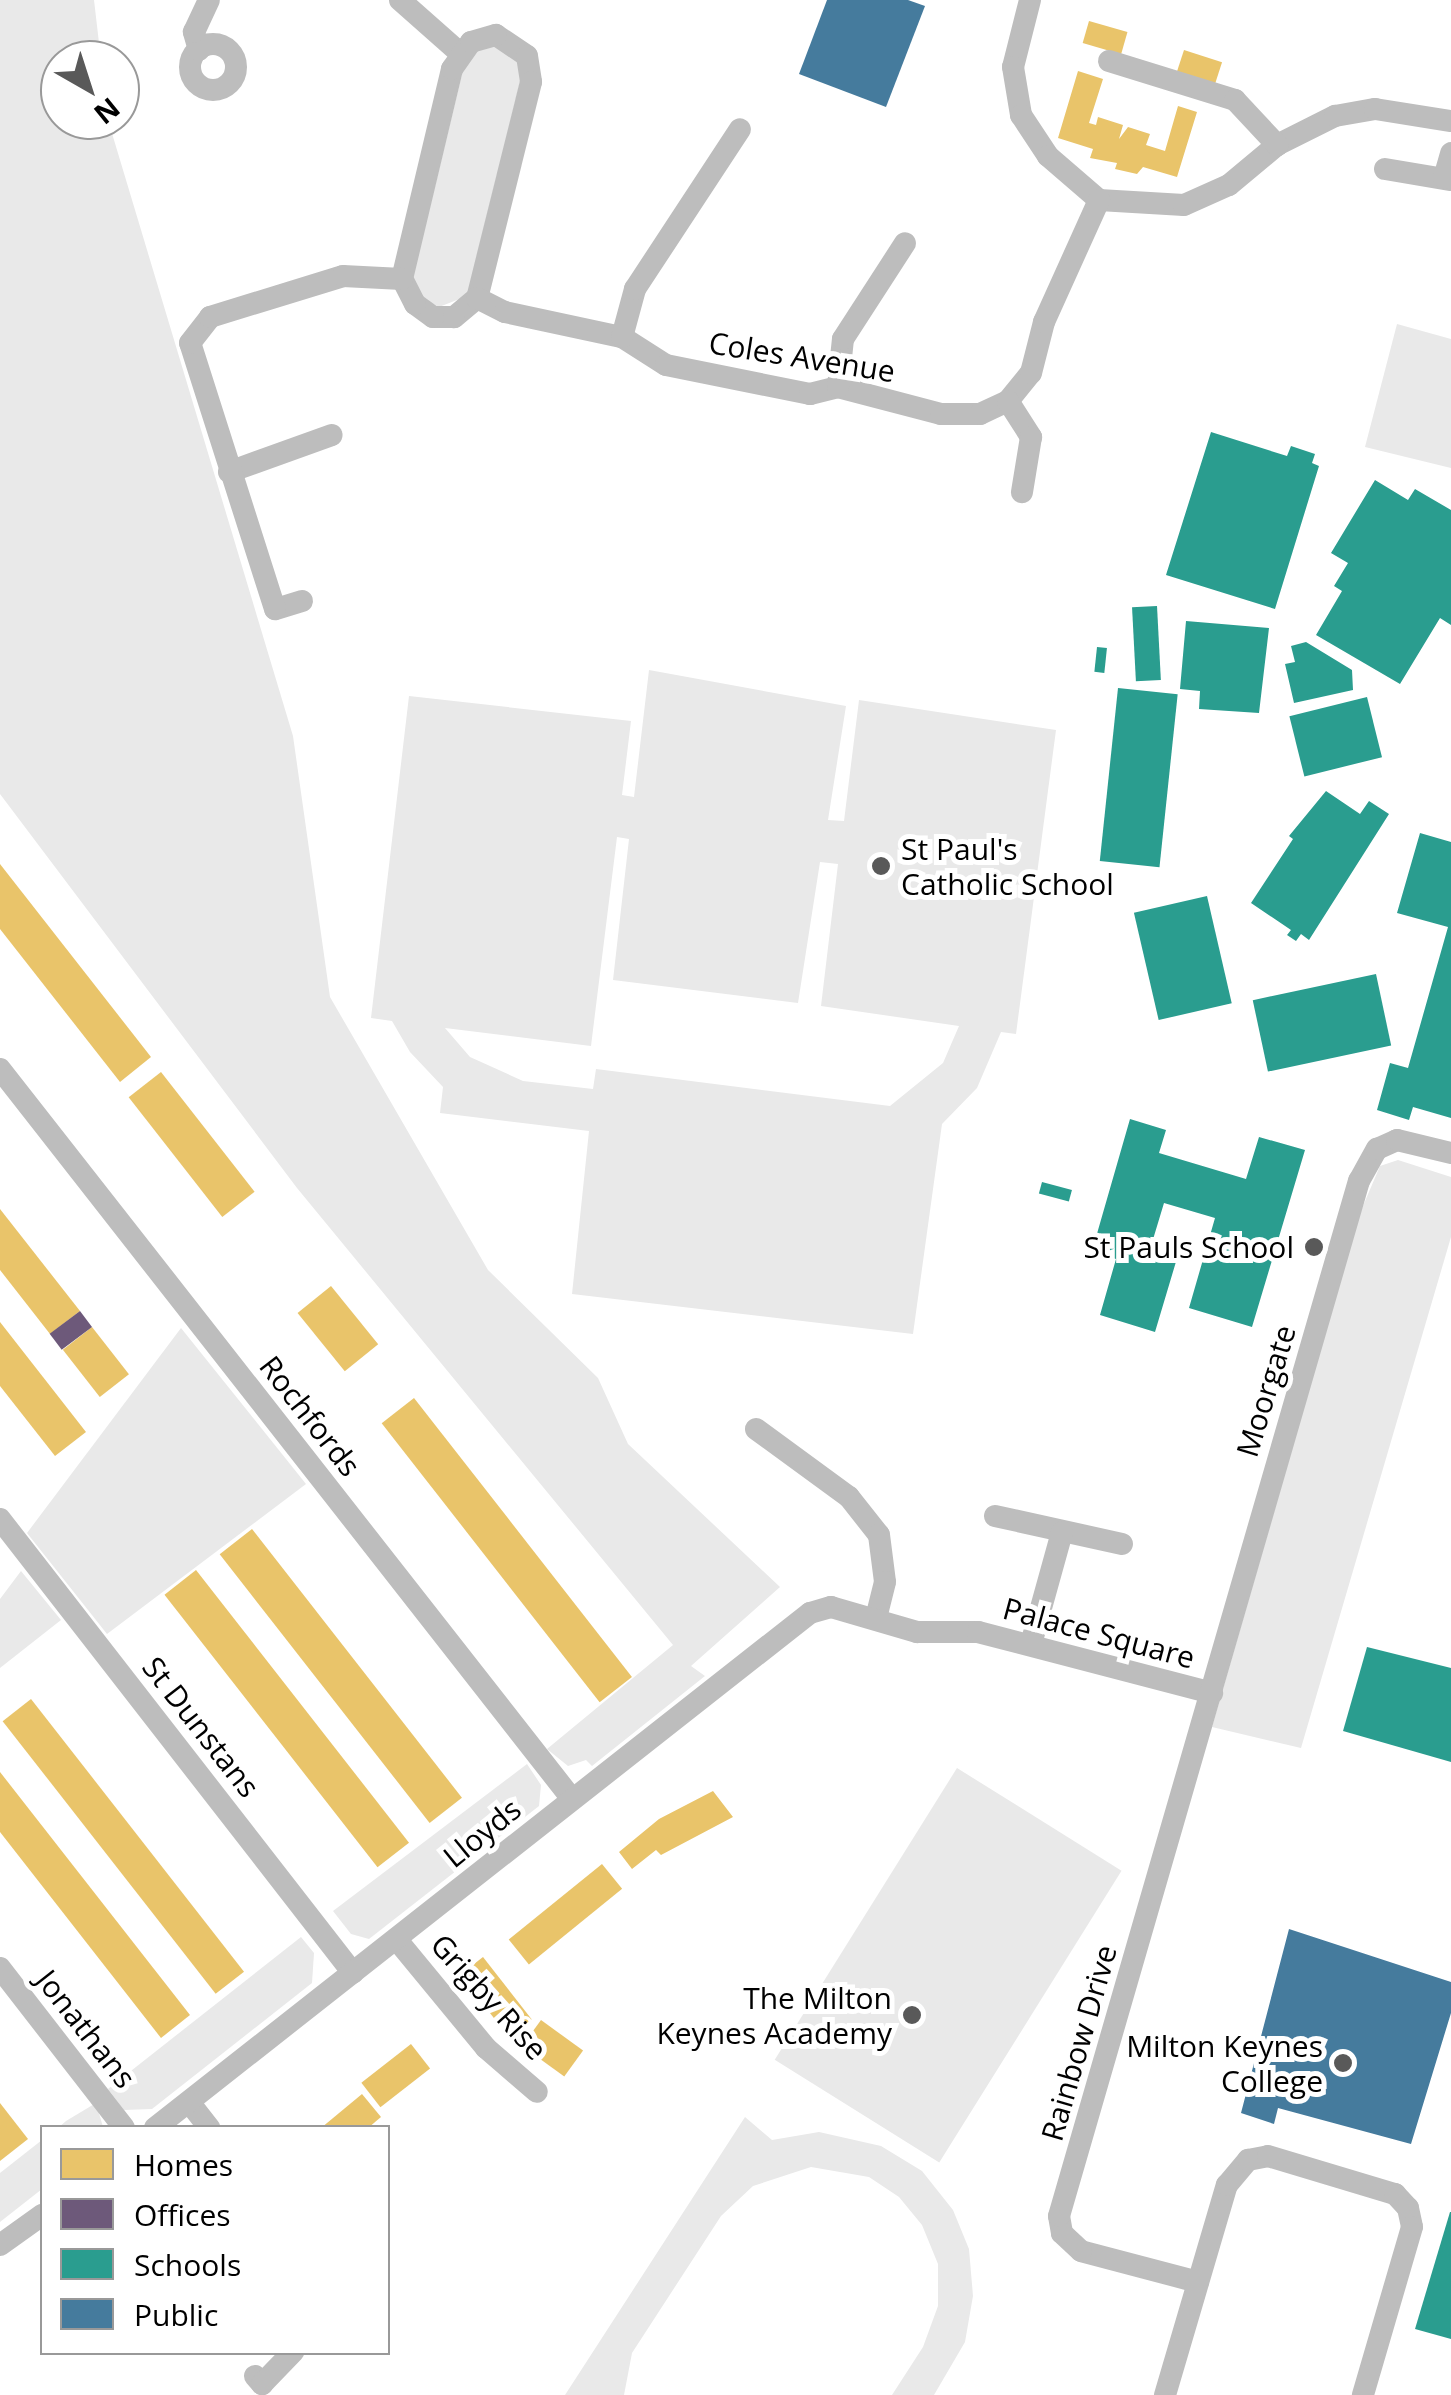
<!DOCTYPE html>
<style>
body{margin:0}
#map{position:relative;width:1451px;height:2395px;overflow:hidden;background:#fff;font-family:"Open Sans",sans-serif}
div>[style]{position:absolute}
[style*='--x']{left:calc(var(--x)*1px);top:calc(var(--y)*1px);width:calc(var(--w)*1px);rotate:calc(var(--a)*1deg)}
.green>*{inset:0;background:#e9e9e9;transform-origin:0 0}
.homes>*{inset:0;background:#e9c46a;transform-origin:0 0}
.offices>*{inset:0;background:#6d597a;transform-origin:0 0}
.schools>*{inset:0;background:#2a9d8f;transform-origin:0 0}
.public>*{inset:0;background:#457b9d}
.minor>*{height:22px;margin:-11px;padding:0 11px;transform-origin:11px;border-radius:11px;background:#bdbdbd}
.minor>.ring{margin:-11px;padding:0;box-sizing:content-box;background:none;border:22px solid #bdbdbd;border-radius:50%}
.dots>*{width:28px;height:28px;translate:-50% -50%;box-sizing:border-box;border:5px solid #fff;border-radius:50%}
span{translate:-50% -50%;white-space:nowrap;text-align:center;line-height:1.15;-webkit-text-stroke:10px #fff;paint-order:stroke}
.street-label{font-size:30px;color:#000}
.poi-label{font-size:30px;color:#000}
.left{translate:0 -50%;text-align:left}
.right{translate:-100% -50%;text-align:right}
.legend{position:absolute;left:40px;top:2125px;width:350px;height:230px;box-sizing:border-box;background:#fff;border:2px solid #999;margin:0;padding:12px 18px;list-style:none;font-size:30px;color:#000}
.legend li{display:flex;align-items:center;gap:20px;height:50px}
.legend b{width:50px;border:2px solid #999}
.north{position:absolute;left:40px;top:40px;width:100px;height:100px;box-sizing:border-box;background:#fff;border:2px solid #999;border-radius:50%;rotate:141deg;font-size:28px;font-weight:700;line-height:40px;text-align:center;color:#000}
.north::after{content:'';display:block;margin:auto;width:35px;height:45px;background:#595959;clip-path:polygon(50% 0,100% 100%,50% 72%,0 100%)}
</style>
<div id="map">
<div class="green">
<i style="clip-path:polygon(0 0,94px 0,101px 60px,60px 60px,60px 120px,108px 120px,293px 736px,330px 997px,488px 1270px,598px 1378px,628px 1444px,780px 1587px,691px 1666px,705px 1676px,592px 1766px,586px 1760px,568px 1766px,547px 1749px,673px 1645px,297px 1188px,0 794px)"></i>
<i style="clip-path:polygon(496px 45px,518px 60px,521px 78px,467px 296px,439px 307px,422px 298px,413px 277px,463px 70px,476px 51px)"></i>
<i style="clip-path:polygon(1397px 324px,1451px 339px,1451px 468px,1365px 447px)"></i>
<i style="clip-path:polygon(evenodd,649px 670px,846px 706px,828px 820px,844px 821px,859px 700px,1056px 730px,1016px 1034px,1001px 1032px,977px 1088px,942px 1124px,913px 1334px,572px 1294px,589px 1131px,440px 1113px,443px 1087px,410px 1052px,392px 1021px,371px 1018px,409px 696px,631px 721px,622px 795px,634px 797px,649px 670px,617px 837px,629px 839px,613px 980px,798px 1003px,820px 862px,838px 864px,821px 1006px,959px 1026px,943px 1063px,890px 1106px,596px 1069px,593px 1089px,523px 1081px,470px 1057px,445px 1028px,591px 1046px,617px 837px)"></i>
<i style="clip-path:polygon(1398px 1160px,1451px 1177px,1451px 1237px,1301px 1748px,1212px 1727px,1360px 1213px,1380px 1166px)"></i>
<i style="clip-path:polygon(181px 1328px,306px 1484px,107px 1634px,27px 1533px)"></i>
<i style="clip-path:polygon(21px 1571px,61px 1620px,0 1668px,0 1599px)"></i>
<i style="clip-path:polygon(527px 1764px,541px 1785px,539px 1806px,369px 1939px,351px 1934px,333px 1911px)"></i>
<i style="left:957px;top:1768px;width:194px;height:344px;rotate:32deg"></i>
<i style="clip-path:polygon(301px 1937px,314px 1953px,312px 1983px,152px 2109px,124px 2110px,108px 2089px)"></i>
<i style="clip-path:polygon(96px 2103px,103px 2127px,58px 2128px,66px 2121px)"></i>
<i style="clip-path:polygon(745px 2117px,772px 2140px,819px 2132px,881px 2146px,922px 2171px,953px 2210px,969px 2249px,973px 2296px,965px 2342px,934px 2395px,892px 2395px,923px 2347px,938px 2306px,938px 2264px,922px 2225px,899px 2197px,869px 2177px,811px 2167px,753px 2186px,721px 2216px,632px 2353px,624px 2395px,565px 2395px)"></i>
<i style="clip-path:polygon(42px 2140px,42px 2189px,0 2222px,0 2173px)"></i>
</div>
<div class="homes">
<i style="left:1089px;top:21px;width:40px;height:23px;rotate:16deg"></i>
<i style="left:1184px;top:50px;width:40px;height:24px;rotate:18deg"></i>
<i style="clip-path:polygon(1078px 71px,1103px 79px,1089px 123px,1096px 125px,1098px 117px,1123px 125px,1119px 139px,1128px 127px,1150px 134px,1146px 145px,1165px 151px,1178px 106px,1197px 112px,1177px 177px,1143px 167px,1137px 174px,1115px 169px,1117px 163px,1090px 158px,1093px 149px,1058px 138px)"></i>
<i style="clip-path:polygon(0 864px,151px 1057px,120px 1082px,0 929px)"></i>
<i style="left:161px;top:1072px;width:152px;height:41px;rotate:52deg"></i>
<i style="clip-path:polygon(0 1209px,80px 1311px,50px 1334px,0 1270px)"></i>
<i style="left:331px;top:1286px;width:75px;height:43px;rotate:51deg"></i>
<i style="clip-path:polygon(0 1322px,86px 1432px,55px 1456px,0 1386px)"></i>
<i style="left:92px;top:1327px;width:60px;height:37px;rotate:52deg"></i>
<i style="left:414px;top:1398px;width:354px;height:41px;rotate:52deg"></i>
<i style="left:252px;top:1529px;width:341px;height:41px;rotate:52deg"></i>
<i style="left:196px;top:1570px;width:346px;height:40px;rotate:52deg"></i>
<i style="left:31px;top:1699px;width:346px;height:36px;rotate:52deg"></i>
<i style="clip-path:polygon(0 1772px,190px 2015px,161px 2038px,0 1832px)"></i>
<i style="clip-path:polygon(713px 1791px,733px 1817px,661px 1855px,656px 1850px,632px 1869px,619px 1852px,659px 1819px)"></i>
<i style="left:602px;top:1864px;width:32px;height:120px;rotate:51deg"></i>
<i style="left:483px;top:1957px;width:79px;height:29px;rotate:52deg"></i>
<i style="left:541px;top:2020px;width:52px;height:32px;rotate:36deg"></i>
<i style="left:411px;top:2044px;width:31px;height:63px;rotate:52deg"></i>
<i style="clip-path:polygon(362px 2094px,381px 2117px,368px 2128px,321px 2128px)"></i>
<i style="clip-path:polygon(0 2103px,28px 2139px,0 2161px)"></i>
</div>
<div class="offices">
<i style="left:80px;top:1311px;width:20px;height:38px;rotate:53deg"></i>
</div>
<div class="schools">
<i style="clip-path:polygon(1211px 432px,1287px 456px,1291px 446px,1315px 454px,1312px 463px,1319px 466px,1275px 609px,1166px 575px)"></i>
<i style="clip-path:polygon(1375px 480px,1408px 500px,1415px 489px,1451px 510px,1451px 625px,1440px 618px,1400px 684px,1316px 635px,1342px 591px,1334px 586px,1348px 563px,1331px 553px)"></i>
<i style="left:1157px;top:606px;width:74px;height:25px;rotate:87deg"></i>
<i style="clip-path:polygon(1186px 621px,1269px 628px,1259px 713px,1199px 709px,1200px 691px,1180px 689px)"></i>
<i style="clip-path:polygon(1306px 642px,1352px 670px,1353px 690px,1294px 703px,1285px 664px,1295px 662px,1291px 646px)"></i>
<i style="left:1097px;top:647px;width:10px;height:25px;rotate:6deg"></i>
<i style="left:1118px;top:688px;width:60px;height:174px;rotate:6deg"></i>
<i style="left:1367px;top:697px;width:62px;height:80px;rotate:76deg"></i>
<i style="clip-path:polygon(1326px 791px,1360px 814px,1369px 801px,1389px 814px,1309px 940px,1301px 934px,1296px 941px,1287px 935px,1291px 930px,1251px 903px,1293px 839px,1289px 836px)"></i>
<i style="clip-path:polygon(1420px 833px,1451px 842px,1451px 1118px,1413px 1107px,1409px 1120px,1377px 1110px,1390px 1063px,1408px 1068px,1448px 927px,1397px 913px)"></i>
<i style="left:1207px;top:896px;width:110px;height:75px;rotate:77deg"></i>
<i style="left:1376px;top:974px;width:73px;height:126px;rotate:78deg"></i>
<i style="clip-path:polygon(1130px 1119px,1166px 1130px,1159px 1153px,1246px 1179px,1259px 1137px,1305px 1150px,1252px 1327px,1189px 1308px,1215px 1218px,1164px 1203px,1151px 1246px,1178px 1255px,1155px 1332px,1100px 1315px,1116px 1259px,1092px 1251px)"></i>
<i style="left:1042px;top:1182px;width:31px;height:12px;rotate:15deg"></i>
<i style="clip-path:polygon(1367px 1647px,1451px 1668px,1451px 1762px,1343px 1731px)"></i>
<i style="clip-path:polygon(1450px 2212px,1451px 2212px,1451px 2339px,1415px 2329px)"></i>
</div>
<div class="public">
<i style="clip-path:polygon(827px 0,908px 0,925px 6px,886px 107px,799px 74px)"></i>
<i style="clip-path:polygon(1289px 1929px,1451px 1982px,1451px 2013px,1411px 2144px,1278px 2108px,1274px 2124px,1241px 2113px)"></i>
</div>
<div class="minor">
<i style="--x:400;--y:0;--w:80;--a:41.5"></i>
<i style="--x:1030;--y:0;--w:69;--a:104.2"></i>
<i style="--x:1013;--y:67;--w:49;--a:80.5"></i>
<i style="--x:1021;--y:115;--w:49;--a:56.6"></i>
<i style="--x:1048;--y:156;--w:67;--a:40.8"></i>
<i style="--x:1099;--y:200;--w:85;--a:3.4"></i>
<i style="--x:1184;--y:205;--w:49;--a:-24"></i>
<i style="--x:1229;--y:185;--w:62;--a:-39.8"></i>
<i style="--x:1277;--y:145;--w:65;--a:-26.6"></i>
<i style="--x:1335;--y:116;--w:41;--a:-9.9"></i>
<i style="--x:1375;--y:109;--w:77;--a:9"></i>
<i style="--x:496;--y:35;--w:37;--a:34"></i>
<i style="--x:527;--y:56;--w:26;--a:81"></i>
<i style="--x:531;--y:82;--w:223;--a:104"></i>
<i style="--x:477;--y:298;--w:30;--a:140"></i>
<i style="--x:454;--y:317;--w:21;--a:180"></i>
<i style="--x:433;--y:317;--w:22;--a:-144"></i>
<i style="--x:415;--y:304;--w:28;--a:-117"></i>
<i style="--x:402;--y:279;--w:216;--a:-76.6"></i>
<i style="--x:452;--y:69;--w:33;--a:-55"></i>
<i style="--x:471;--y:42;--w:26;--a:-16"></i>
<i class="ring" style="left:190px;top:44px;width:24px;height:24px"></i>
<i style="--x:199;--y:50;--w:19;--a:-106"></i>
<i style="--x:194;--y:32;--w:35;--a:-65"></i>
<i style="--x:1109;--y:61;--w:132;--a:17.2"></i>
<i style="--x:1235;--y:100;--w:62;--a:47"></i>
<i style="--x:1385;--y:169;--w:67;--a:9.5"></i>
<i style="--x:1444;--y:178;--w:26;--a:-74"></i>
<i style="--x:477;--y:298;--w:31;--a:27"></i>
<i style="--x:505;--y:312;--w:120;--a:12.1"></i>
<i style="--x:622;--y:337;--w:52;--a:32.5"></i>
<i style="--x:666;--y:365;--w:147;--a:11.4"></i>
<i style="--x:810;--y:394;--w:29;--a:-14"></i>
<i style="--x:838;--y:387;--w:106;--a:14.7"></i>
<i style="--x:941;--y:414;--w:39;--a:0"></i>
<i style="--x:980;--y:414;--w:31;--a:-25"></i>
<i style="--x:1008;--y:401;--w:36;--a:-51"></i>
<i style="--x:1031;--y:373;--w:53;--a:-75.7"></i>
<i style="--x:1044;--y:322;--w:134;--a:-65.7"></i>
<i style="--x:622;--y:337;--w:50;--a:-74.8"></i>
<i style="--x:635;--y:289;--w:191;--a:-56.7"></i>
<i style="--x:838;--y:387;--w:48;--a:-84.1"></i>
<i style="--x:843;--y:339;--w:114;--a:-57.1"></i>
<i style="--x:1008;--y:401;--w:43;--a:57.4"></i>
<i style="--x:1031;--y:437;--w:56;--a:99.3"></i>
<i style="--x:229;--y:472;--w:109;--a:-19.8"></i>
<i style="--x:302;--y:601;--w:28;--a:163"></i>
<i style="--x:275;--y:609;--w:279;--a:-107.7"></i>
<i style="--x:190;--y:343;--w:33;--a:-52"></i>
<i style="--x:210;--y:317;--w:139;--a:-17.1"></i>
<i style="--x:343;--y:276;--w:59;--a:2.9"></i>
<i style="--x:0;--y:1069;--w:927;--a:51.92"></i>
<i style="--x:756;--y:1429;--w:115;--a:36.2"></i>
<i style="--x:849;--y:1497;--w:48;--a:51.7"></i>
<i style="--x:879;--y:1535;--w:47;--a:82.7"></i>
<i style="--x:885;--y:1582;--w:37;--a:104"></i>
<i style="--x:995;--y:1516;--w:130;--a:12.4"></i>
<i style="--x:0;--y:1519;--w:575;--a:52.13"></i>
<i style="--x:1031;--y:1644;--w:116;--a:-74.5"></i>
<i style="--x:397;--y:1940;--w:140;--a:50.5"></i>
<i style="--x:486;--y:2048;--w:67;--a:40.8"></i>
<i style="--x:0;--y:1968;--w:202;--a:52.2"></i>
<i style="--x:189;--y:2102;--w:33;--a:52"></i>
<i style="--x:155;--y:2128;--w:833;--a:-38.18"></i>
<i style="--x:810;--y:1613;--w:22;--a:-16"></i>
<i style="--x:831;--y:1607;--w:90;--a:16.2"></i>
<i style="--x:917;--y:1632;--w:61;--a:0"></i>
<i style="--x:978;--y:1632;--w:242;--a:14.6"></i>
<i style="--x:0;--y:2245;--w:52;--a:-35.5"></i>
<i style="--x:1198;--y:2282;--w:121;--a:-165.2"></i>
<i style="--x:1081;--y:2251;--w:26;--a:-137"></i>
<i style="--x:1062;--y:2233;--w:17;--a:-100"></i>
<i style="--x:1059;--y:2216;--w:1078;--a:-73.84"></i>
<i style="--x:1359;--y:1181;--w:37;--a:-61"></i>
<i style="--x:1377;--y:1149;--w:22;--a:-24"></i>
<i style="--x:1397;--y:1140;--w:56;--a:13.5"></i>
<i style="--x:255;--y:2376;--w:11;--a:49"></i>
<i style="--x:262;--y:2384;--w:45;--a:-45.9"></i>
<i style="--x:1165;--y:2395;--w:219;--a:-73.6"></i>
<i style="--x:1227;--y:2185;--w:33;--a:-50"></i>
<i style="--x:1248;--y:2160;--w:20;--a:-11"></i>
<i style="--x:1268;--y:2156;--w:133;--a:16.7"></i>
<i style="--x:1395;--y:2194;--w:19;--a:47"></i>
<i style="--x:1408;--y:2208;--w:19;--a:78"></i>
<i style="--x:1412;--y:2227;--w:175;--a:106.3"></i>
</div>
<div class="dots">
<i style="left:881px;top:866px;background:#595959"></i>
<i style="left:1314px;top:1247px;background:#595959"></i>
<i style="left:912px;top:2015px;background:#595959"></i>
<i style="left:1343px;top:2063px;background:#595959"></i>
</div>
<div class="street-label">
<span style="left:802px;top:357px;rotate:9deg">Coles Avenue</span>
<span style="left:1266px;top:1391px;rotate:-73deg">Moorgate</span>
<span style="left:310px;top:1416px;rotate:52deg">Rochfords</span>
<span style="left:1099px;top:1633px;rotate:15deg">Palace Square</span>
<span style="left:201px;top:1727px;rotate:52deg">St Dunstans</span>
<span style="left:482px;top:1833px;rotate:-39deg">Lloyds</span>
<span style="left:489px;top:1997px;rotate:48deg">Grigby Rise</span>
<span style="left:86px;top:2029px;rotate:52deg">Jonathans</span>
<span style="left:1079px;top:2043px;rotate:-74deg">Rainbow Drive</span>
</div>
<div class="poi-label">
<span class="left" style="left:901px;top:866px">St Paul's<br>Catholic School</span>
<span class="right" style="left:1294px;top:1247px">St Pauls School</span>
<span class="right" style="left:892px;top:2015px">The Milton<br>Keynes Academy</span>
<span class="right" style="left:1323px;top:2063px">Milton Keynes<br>College</span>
</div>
<ul class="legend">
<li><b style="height:28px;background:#e9c46a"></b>Homes</li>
<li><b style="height:28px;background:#6d597a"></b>Offices</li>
<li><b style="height:28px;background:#2a9d8f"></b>Schools</li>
<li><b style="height:28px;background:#457b9d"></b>Public</li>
</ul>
<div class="north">N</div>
</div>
